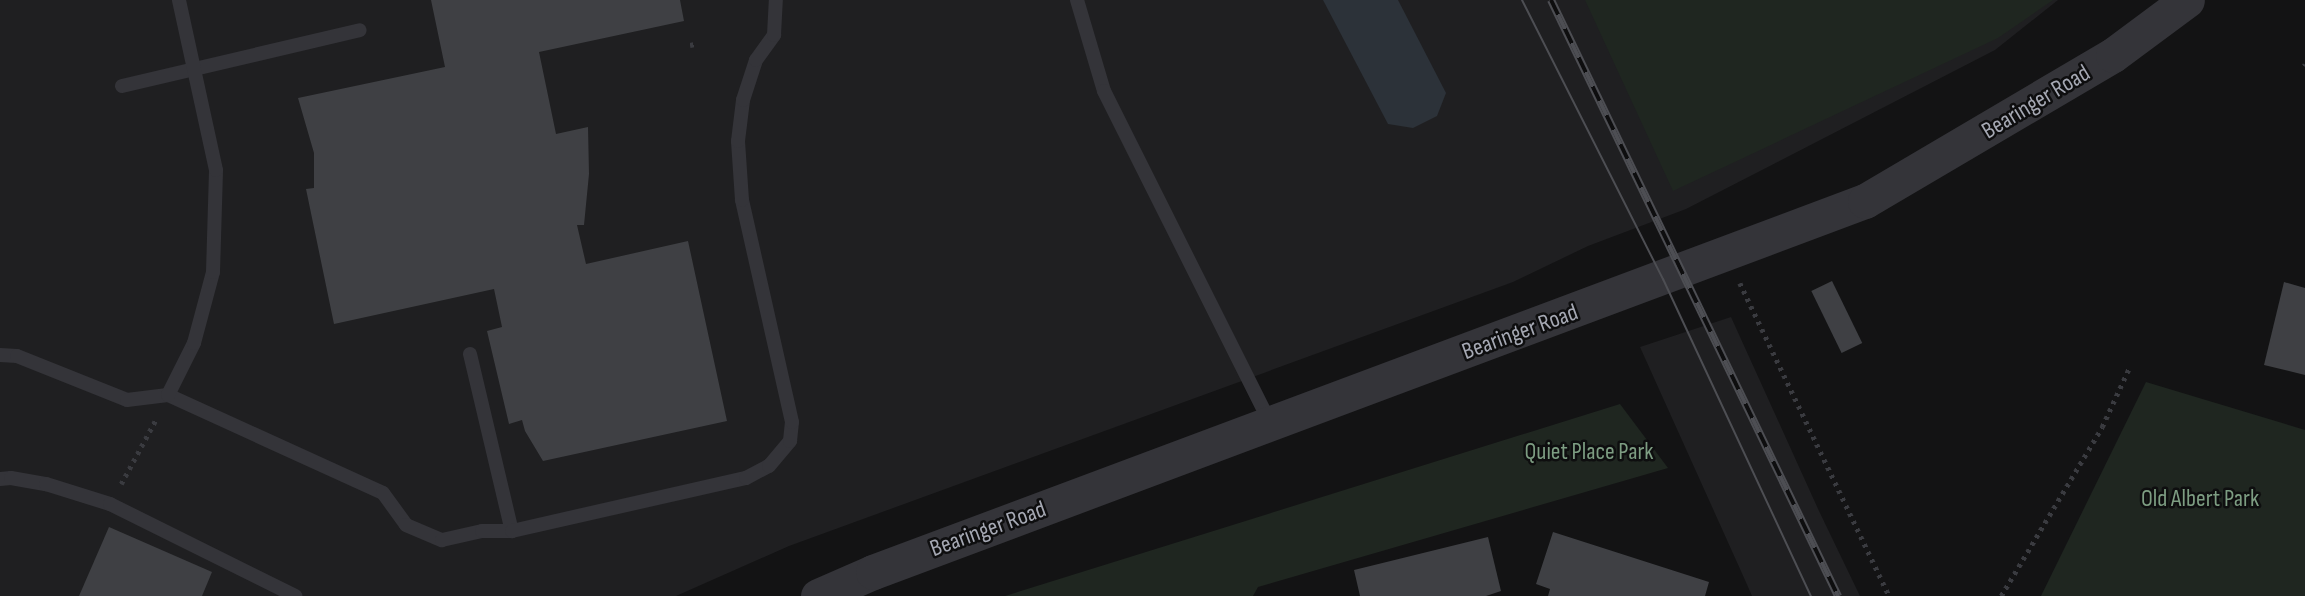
<!DOCTYPE html>
<style>
body{margin:0}
#map{position:relative;width:2305px;height:596px;overflow:hidden;background:#131314;font-family:"Sofia Sans Condensed",sans-serif}
div>[style]{position:absolute}
[style*='--x']{left:calc(var(--x)*1px);top:calc(var(--y)*1px);width:calc(var(--w)*1px);rotate:calc(var(--a)*1deg)}
.built>*{inset:0;background:#1f1f21}
.green>*{inset:0;background:#1f2620}
.water>*{inset:0;background:#2c3239}
.building>*{inset:0;background:#3f4044;transform-origin:0 0}
.path>*{height:4.5px;margin-top:-2.25px;transform-origin:0;background:repeating-linear-gradient(90deg,#3a3b40 0 3.5px,transparent 0 8.5px)}
.service>*{height:14px;margin:-7px;padding:0 7px;transform-origin:7px;border-radius:7px;background:#343439}
.tertiary>*{height:35px;margin:-17.5px;padding:0 17.5px;transform-origin:17.5px;border-radius:17.5px;background:#343439}
.tram>*{height:2px;margin:-1px;padding:0 1px;transform-origin:1px;border-radius:1px;background:#4d4e53}
.rail>*{height:8px;margin-top:-4px;transform-origin:0;background:repeating-linear-gradient(90deg,#0e0e0f 0 16px,#4d4e53 0 32px);box-sizing:border-box;border-block:2px solid #4d4e53}
span{translate:-50% -50%;white-space:nowrap;text-align:center;line-height:1.15;-webkit-text-stroke:5px #0e0e0f;paint-order:stroke}
.street-label{font-size:24px;color:#a5a8b3}
.park-label{font-size:24px;color:#7d9d82}
</style>
<div id="map">
<div class="built">
<i style="clip-path:polygon(0 0,2058px 0,1995px 50px,1686px 209px,1588px 246px,1513px 282px,789px 546px,676px 596px,0 596px)"></i>
<i style="clip-path:polygon(1731px 317px,1819px 511px,1860px 596px,1752px 596px,1745px 580px,1640px 347px)"></i>
</div>
<div class="green">
<i style="clip-path:polygon(1585px 0,2053px 0,1998px 38px,1673px 191px)"></i>
<i style="clip-path:polygon(2146px 382px,2305px 430px,2305px 596px,2041px 596px)"></i>
<i style="clip-path:polygon(1620px 404px,1668px 468px,1258px 587px,1253px 596px,1005px 596px)"></i>
</div>
<div class="water">
<i style="clip-path:polygon(1323px 0,1398px 0,1446px 93px,1437px 116px,1413px 128px,1388px 124px)"></i>
</div>
<div class="building">
<i style="clip-path:polygon(431px 0,680px 0,684px 21px,539px 52px,556px 134px,588px 127px,589px 174px,584px 225px,577px 225px,586px 264px,688px 241px,727px 421px,543px 461px,525px 431px,522px 420px,509px 424px,487px 331px,502px 327px,494px 289px,334px 324px,306px 189px,314px 188px,314px 153px,298px 98px,445px 67px)"></i>
<i style="left:1832px;top:281px;width:69px;height:23px;rotate:64deg"></i>
<i style="clip-path:polygon(2284px 282px,2305px 288px,2305px 375px,2264px 365px)"></i>
<i style="clip-path:polygon(109px 527px,212px 572px,202px 596px,79px 596px)"></i>
<i style="clip-path:polygon(1553px 532px,1709px 582px,1705px 596px,1548px 596px,1550px 589px,1536px 584px)"></i>
<i style="clip-path:polygon(1488px 537px,1501px 591px,1486px 596px,1360px 596px,1354px 570px)"></i>
</div>
<div class="path">
<i style="--x:690;--y:45;--w:5;--a:-11"></i>
<i style="--x:2304;--y:66;--w:2;--a:-63"></i>
<i style="--x:1740;--y:283;--w:347;--a:64.5"></i>
<i style="--x:121;--y:484;--w:72;--a:-61.6"></i>
<i style="--x:2001;--y:596;--w:197;--a:-59.1"></i>
<i style="--x:2102;--y:427;--w:67;--a:-65.3"></i>
</div>
<div class="service">
<i style="--x:1077;--y:0;--w:95;--a:73.5"></i>
<i style="--x:1104;--y:91;--w:373;--a:63.4"></i>
<i style="--x:122;--y:86;--w:244;--a:-13.2"></i>
<i style="--x:470;--y:354;--w:182;--a:76.7"></i>
<i style="--x:0;--y:355;--w:17;--a:3"></i>
<i style="--x:17;--y:356;--w:118;--a:21.8"></i>
<i style="--x:127;--y:400;--w:41;--a:-7"></i>
<i style="--x:168;--y:395;--w:236;--a:24.5"></i>
<i style="--x:383;--y:493;--w:39;--a:54"></i>
<i style="--x:406;--y:525;--w:39;--a:23"></i>
<i style="--x:442;--y:540;--w:41;--a:-12.7"></i>
<i style="--x:482;--y:531;--w:30;--a:0"></i>
<i style="--x:512;--y:531;--w:240;--a:-12.8"></i>
<i style="--x:746;--y:478;--w:26;--a:-28"></i>
<i style="--x:769;--y:466;--w:33;--a:-50"></i>
<i style="--x:790;--y:441;--w:19;--a:-84"></i>
<i style="--x:792;--y:422;--w:228;--a:-102.7"></i>
<i style="--x:742;--y:200;--w:59;--a:-93.9"></i>
<i style="--x:738;--y:141;--w:41;--a:-83"></i>
<i style="--x:743;--y:100;--w:42;--a:-72"></i>
<i style="--x:756;--y:60;--w:31;--a:-54"></i>
<i style="--x:774;--y:35;--w:35;--a:-87"></i>
<i style="--x:168;--y:395;--w:58;--a:-63.4"></i>
<i style="--x:194;--y:343;--w:73;--a:-75"></i>
<i style="--x:213;--y:272;--w:102;--a:-88.3"></i>
<i style="--x:216;--y:170;--w:174;--a:-102.3"></i>
<i style="--x:0;--y:479;--w:11;--a:-5"></i>
<i style="--x:11;--y:478;--w:36;--a:10"></i>
<i style="--x:46;--y:484;--w:67;--a:17.4"></i>
<i style="--x:110;--y:504;--w:207;--a:26.4"></i>
</div>
<div class="tertiary">
<i style="--x:818;--y:596;--w:60;--a:-23.6"></i>
<i style="--x:873;--y:572;--w:1059;--a:-20.51"></i>
<i style="--x:1865;--y:201;--w:288;--a:-30.5"></i>
<i style="--x:2113;--y:55;--w:92;--a:-36.6"></i>
</div>
<div class="tram">
<i style="--x:1522;--y:0;--w:313;--a:63.2"></i>
<i style="--x:1663;--y:279;--w:350;--a:65"></i>
</div>
<div class="rail">
<i style="--x:1551;--y:0;--w:662;--a:64.29"></i>
</div>
<div class="street-label">
<span style="left:2036px;top:102px;rotate:-31deg">Bearinger Road</span>
<span style="left:1520px;top:332px;rotate:-20deg">Bearinger Road</span>
<span style="left:988px;top:529px;rotate:-20deg">Bearinger Road</span>
</div>
<div class="park-label">
<span style="left:1589px;top:452px">Quiet Place Park</span>
<span style="left:2200px;top:499px">Old Albert Park</span>
</div>
</div>
